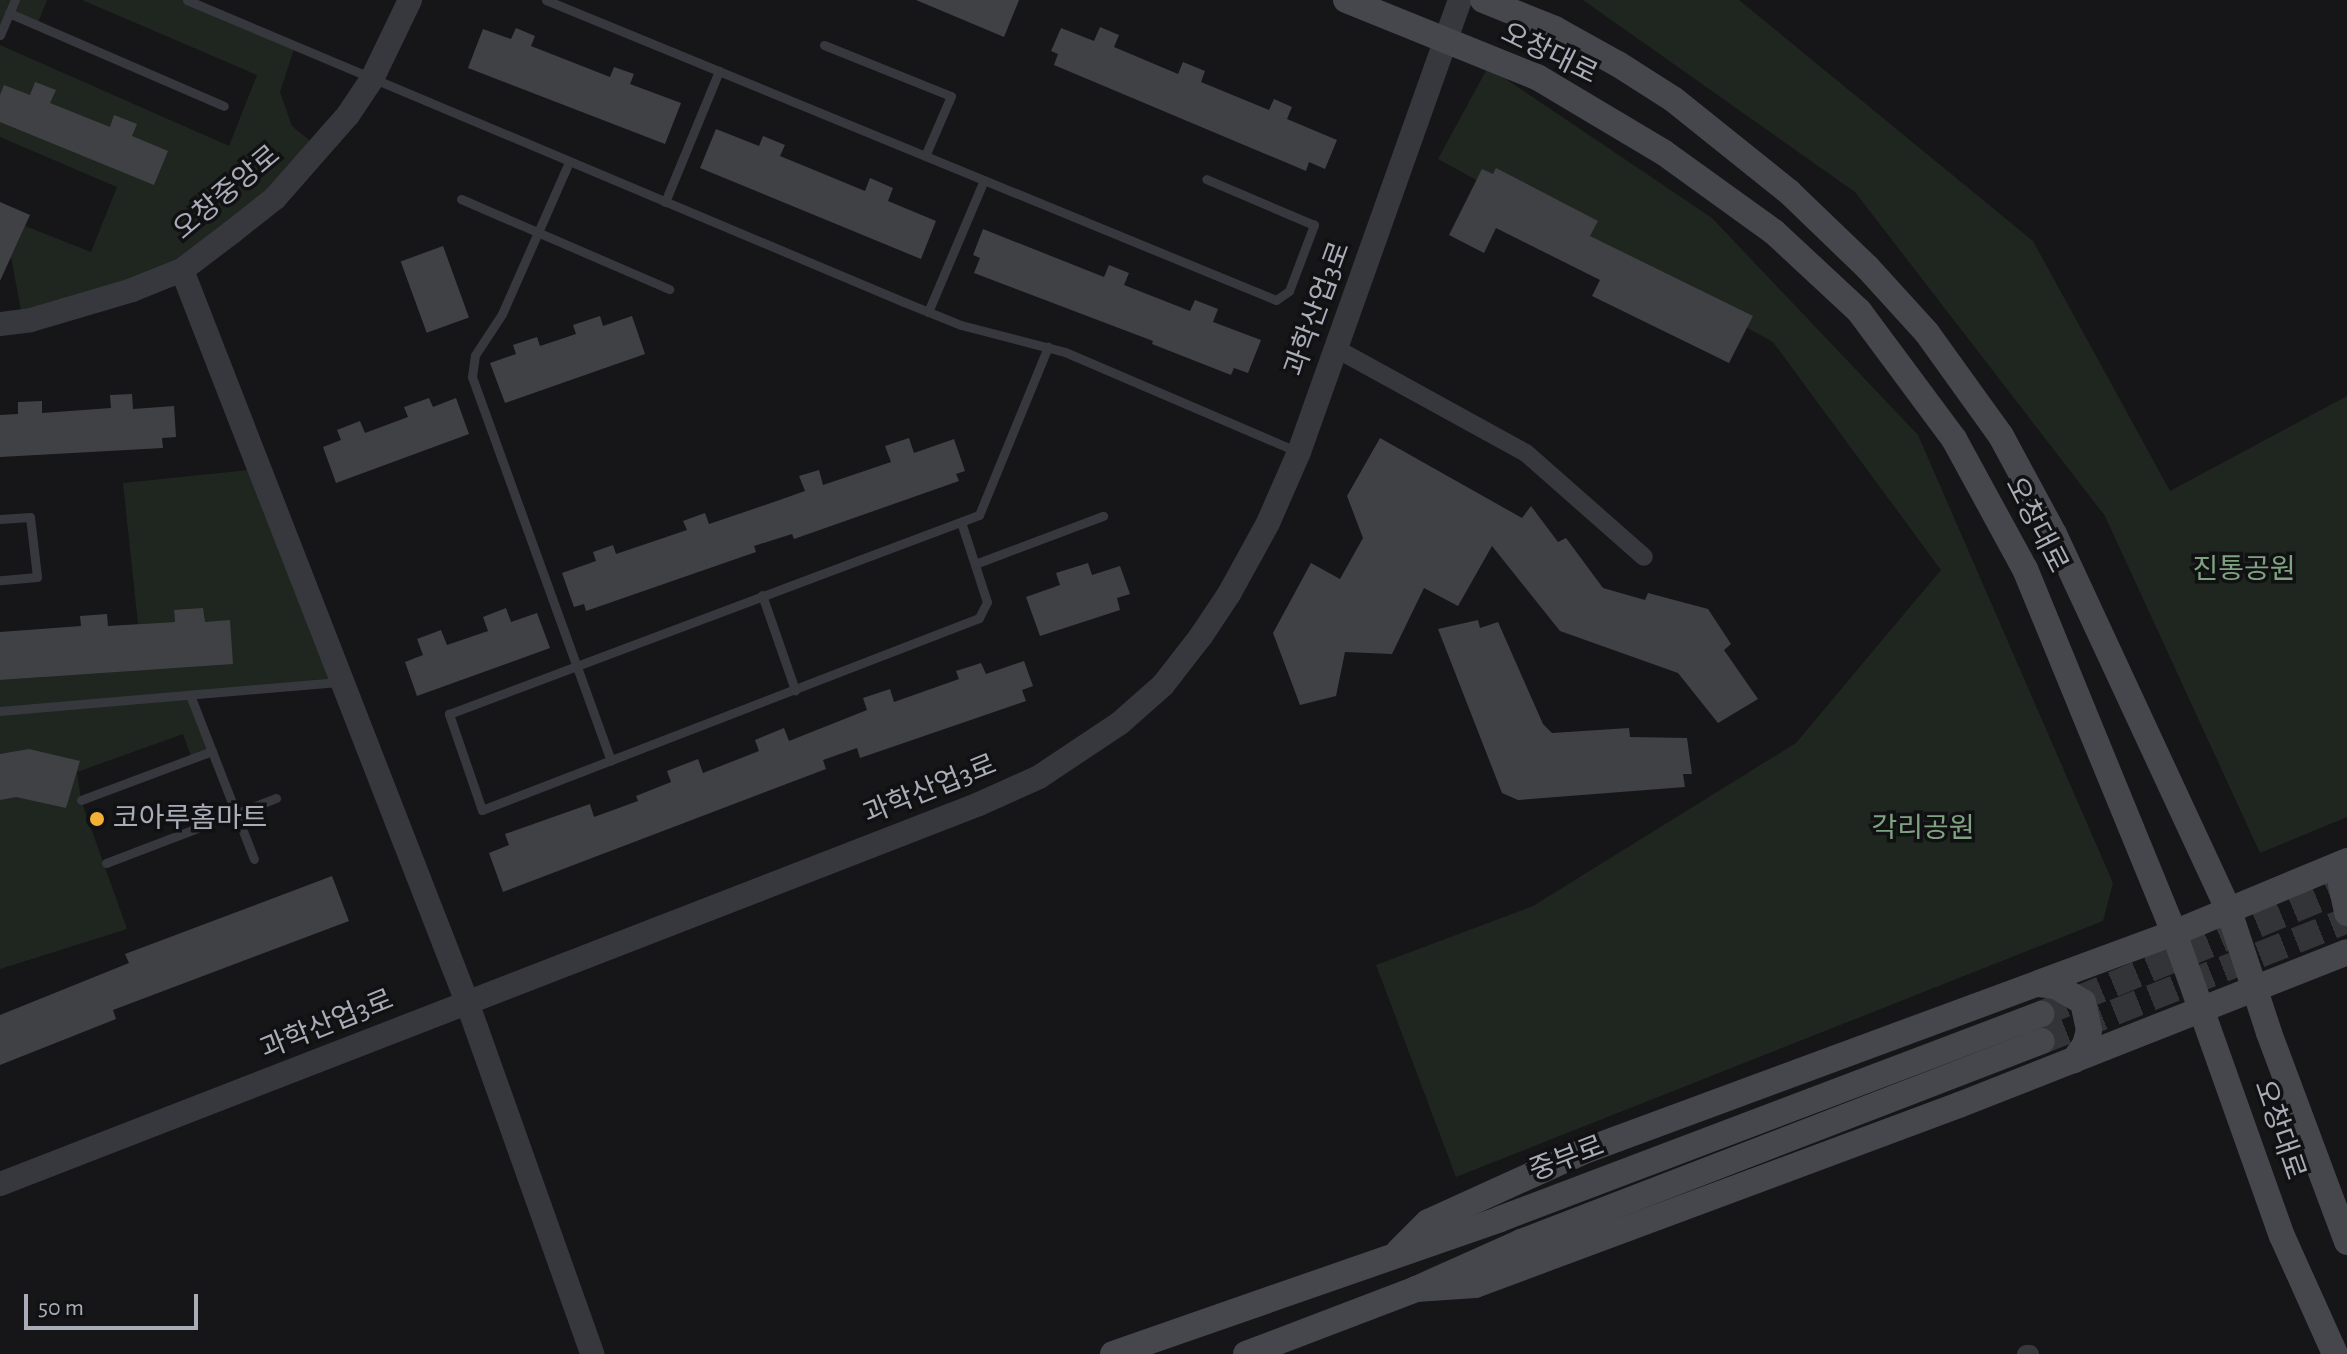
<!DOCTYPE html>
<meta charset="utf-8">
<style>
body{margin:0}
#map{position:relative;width:2347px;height:1354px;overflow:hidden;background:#161618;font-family:"Alegreya Sans","Noto Sans KR",sans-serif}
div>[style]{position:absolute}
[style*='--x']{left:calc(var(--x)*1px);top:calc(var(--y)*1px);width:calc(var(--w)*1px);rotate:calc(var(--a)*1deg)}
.green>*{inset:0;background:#1e261f}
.building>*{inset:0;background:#404145;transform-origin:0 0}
.secondary-tunnel>*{height:26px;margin-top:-13px;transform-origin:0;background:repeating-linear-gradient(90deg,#333438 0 26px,transparent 0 39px)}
.service>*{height:9px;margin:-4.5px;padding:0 4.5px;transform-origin:4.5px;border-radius:4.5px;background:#37383d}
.minor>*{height:18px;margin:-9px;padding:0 9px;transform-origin:9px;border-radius:9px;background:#37383d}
.tertiary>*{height:24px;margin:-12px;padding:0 12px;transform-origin:12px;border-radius:12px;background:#37383d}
.secondary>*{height:26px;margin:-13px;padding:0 13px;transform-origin:13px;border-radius:13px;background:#45474d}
.dots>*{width:22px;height:22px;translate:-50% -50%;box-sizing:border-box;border:4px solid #111113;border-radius:50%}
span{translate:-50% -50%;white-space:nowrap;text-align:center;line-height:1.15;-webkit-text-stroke:7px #111113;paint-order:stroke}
.street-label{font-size:28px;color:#a8adb8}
.park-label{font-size:28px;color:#7fa381}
.poi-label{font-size:28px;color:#a8adb8}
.left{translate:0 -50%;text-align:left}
.scale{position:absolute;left:24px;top:1294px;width:174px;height:36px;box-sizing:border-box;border:4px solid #a8adb8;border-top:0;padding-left:10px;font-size:24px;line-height:28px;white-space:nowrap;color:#a8adb8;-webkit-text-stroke:6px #111113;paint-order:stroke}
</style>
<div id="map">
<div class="green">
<i style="clip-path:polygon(0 0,47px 0,37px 25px,9px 13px,0 35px)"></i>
<i style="clip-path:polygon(82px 0,187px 0,295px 46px,280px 92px,292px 126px,321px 150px,182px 270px,23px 321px,11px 257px,25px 226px,91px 252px,117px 187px,0 137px,0 45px,229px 146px,257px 75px)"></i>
<i style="clip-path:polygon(1583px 0,1739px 0,2033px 241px,2170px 491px,2347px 396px,2347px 817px,2260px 853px,2105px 516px,1855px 192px)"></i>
<i style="clip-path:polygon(1488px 67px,1712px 218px,1918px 435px,2113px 883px,2103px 921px,1456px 1177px,1376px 965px,1533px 906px,1796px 743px,1941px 570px,1773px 342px,1438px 159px)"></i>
<i style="clip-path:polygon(258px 469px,340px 682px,190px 695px,212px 751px,192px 759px,183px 734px,77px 772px,81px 800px,127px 929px,0 969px,0 680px,44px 677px,205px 622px,174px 610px,175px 622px,138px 624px,123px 483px)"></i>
</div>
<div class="building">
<i style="clip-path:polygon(916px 0,1019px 0,1004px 37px)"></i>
<i style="clip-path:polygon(1100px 27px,1119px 35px,1114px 47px,1178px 74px,1183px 62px,1205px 71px,1201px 82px,1269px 110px,1274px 99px,1292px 107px,1287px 119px,1337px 140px,1325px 169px,1309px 162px,1306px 171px,1054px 65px,1058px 54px,1051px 51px,1061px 28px,1094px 41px)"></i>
<i style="clip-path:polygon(516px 28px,535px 36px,531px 46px,610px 77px,614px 67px,634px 74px,630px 84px,681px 103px,665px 144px,468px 68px,483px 29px,511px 39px)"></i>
<i style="clip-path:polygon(35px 82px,56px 90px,50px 103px,110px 127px,114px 115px,137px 124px,132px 136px,168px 151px,154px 185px,0 122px,0 95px,4px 85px,30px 95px)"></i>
<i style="clip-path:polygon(716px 129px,759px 146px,763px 136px,785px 145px,780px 156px,865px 191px,870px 178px,893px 188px,888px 201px,936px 221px,921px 259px,700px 168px)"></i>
<i style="clip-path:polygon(1496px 168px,1598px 221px,1590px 236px,1753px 316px,1729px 363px,1592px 296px,1600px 280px,1496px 228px,1484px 253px,1449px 235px,1482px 169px,1493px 174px)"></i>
<i style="clip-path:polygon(0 202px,30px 215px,0 281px)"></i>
<i style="clip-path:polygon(983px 229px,1104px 277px,1109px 265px,1129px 273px,1124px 285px,1190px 311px,1195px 300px,1218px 309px,1213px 322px,1261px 340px,1248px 373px,1234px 368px,1231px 375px,1152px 344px,1153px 341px,974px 273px,980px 258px,973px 255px)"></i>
<i style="left:443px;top:246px;width:76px;height:45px;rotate:70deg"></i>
<i style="clip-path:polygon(600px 316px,603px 326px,632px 316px,645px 354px,505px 403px,490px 363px,516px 354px,513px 345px,537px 337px,540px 346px,576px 334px,573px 325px)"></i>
<i style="clip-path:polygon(132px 394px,133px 409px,174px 406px,176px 437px,162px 438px,163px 448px,0 457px,0 415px,18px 414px,18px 402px,42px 401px,42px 413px,111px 408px,110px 395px)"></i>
<i style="clip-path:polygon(429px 398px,433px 407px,456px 398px,469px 434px,336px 483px,323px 447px,341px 440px,337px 430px,360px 421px,365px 433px,408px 417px,404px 407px)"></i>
<i style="clip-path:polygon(909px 438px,914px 453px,954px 439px,965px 471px,956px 474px,959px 481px,794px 539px,792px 534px,754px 546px,756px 552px,586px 611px,584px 604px,574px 607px,562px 573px,596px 561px,593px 552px,613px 545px,616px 554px,687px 530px,683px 521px,705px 513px,709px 524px,771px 503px,805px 491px,799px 476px,819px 470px,823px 485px,891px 462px,885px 446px)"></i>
<i style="clip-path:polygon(1380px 438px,1522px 518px,1531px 506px,1558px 542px,1566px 538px,1603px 588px,1645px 600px,1648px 593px,1708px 609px,1731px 644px,1724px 650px,1758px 699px,1718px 723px,1678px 673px,1560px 631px,1492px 546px,1458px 606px,1424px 588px,1392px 654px,1345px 652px,1336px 696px,1300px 705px,1273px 633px,1311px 563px,1340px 579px,1363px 538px,1347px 496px)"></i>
<i style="clip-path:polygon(1088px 563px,1092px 575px,1120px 566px,1130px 594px,1117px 598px,1120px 610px,1040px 636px,1026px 597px,1060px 585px,1056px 573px)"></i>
<i style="clip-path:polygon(203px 608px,205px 622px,230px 620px,233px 664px,0 680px,0 632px,81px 626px,80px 616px,107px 614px,108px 626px,175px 622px,174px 610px)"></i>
<i style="clip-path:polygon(506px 608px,511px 622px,537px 613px,550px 648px,417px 696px,405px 662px,423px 655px,417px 639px,441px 630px,447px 645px,488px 631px,483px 617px)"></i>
<i style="clip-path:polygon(1478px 620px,1480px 628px,1498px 622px,1543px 724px,1552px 733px,1629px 728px,1630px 737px,1687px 738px,1692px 774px,1683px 774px,1685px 787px,1518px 800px,1502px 793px,1438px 629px)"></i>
<i style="clip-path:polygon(1024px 661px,1033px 686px,1022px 690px,1026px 701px,860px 758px,857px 748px,823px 760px,826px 769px,503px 892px,489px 853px,509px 845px,505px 834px,590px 804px,594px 817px,638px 801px,636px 796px,671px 782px,667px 771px,698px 759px,703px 773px,759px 751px,755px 740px,784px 728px,789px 741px,867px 710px,863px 698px,890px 689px,894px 702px,959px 679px,956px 671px,981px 663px,986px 674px)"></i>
<i style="clip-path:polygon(29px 749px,80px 761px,66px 808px,16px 797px,0 800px,0 754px)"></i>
<i style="clip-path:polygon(332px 876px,349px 921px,113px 1010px,116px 1019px,0 1065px,0 1015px,129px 963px,125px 954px)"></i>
</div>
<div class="secondary-tunnel">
<i style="--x:2041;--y:1014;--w:331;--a:-22.4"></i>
<i style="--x:2042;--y:1041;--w:328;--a:-21.6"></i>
</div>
<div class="service">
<i style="--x:187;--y:0;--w:778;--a:22.84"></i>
<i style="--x:904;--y:302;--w:61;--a:22"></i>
<i style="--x:961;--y:325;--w:107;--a:14.6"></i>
<i style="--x:1065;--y:352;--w:251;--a:23.2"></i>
<i style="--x:546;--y:0;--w:789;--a:22.34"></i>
<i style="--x:1276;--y:300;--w:16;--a:-35"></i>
<i style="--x:1289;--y:291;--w:71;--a:-69.3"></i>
<i style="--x:1314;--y:225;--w:117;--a:-156.9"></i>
<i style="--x:9;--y:13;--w:234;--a:23.4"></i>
<i style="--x:0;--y:35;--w:38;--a:-67"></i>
<i style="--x:824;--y:45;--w:137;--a:21.9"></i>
<i style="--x:951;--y:96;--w:65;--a:113.4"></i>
<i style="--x:569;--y:162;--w:166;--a:113.8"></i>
<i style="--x:502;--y:314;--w:49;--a:123.4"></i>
<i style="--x:475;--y:355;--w:22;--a:98"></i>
<i style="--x:472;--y:377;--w:408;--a:70.1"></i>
<i style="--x:461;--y:199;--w:227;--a:23.4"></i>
<i style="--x:665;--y:202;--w:142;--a:-67.6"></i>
<i style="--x:928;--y:312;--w:143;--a:-67"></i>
<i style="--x:0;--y:519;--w:30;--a:-4"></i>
<i style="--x:30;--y:517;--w:60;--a:83.3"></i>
<i style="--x:37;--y:577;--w:37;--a:175"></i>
<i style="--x:961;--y:522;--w:84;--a:72"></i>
<i style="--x:987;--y:602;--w:18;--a:117"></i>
<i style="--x:979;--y:618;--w:533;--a:158.88"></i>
<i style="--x:482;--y:810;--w:102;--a:-109"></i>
<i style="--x:449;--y:714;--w:566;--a:-20.58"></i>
<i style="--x:979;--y:515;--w:182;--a:-67.7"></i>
<i style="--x:975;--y:564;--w:137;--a:-20.6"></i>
<i style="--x:762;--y:595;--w:101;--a:70.8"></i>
<i style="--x:190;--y:695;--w:176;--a:68.7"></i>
<i style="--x:0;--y:711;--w:340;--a:-4.9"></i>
<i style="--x:81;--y:800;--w:140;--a:-20.5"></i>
<i style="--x:106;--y:863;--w:182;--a:-20.9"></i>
</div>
<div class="minor">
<i style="--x:1335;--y:348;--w:218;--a:28.8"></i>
<i style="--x:1526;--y:453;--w:157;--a:41.4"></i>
<i style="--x:2026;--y:1354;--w:4;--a:0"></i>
</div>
<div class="tertiary">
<i style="--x:182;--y:270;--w:786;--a:68.73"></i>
<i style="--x:467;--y:1002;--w:374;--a:70.4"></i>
<i style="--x:0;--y:324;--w:31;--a:-7"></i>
<i style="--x:31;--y:320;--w:105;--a:-16.5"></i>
<i style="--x:132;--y:290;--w:54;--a:-21.8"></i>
<i style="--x:182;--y:270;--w:63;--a:-37.2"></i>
<i style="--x:232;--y:232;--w:55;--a:-38.3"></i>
<i style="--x:275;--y:198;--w:111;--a:-48.7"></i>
<i style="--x:348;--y:115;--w:43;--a:-56.3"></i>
<i style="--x:372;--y:79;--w:88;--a:-64.3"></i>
<i style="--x:0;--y:1184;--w:1050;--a:-21.21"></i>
<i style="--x:979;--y:804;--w:66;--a:-24.2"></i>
<i style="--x:1039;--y:777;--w:97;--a:-33.7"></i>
<i style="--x:1120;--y:723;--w:57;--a:-41.5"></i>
<i style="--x:1163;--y:685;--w:62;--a:-52.2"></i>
<i style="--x:1201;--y:636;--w:50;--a:-56.3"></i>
<i style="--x:1229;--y:594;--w:81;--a:-61.2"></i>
<i style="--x:1268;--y:523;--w:77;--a:-66.4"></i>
<i style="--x:1299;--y:452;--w:480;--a:-70.4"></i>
</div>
<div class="secondary">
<i style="--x:1346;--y:0;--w:206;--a:22"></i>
<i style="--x:1537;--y:77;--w:147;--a:30.8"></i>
<i style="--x:1663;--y:152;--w:137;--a:35.8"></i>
<i style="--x:1774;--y:232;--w:116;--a:42.9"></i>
<i style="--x:1859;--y:311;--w:159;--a:53.4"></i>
<i style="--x:1954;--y:439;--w:148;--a:61.4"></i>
<i style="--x:2025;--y:569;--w:393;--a:67.7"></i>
<i style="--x:2174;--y:933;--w:322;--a:70.4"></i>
<i style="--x:2282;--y:1236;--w:129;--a:65.8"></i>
<i style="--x:1483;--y:0;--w:78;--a:21.9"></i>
<i style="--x:1555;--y:29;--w:72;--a:29.1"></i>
<i style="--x:1618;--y:64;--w:65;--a:32.5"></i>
<i style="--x:1673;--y:99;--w:149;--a:38.7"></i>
<i style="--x:1789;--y:192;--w:108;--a:43.9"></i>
<i style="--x:1867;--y:267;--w:89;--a:47.7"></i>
<i style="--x:1927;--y:333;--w:127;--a:54.3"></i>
<i style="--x:2001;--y:436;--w:111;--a:61.6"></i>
<i style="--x:2054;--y:534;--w:416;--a:65.1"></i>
<i style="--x:2229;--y:911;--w:128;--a:71.8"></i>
<i style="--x:2269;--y:1033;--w:223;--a:69.5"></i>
<i style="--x:2347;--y:870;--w:11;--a:128"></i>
<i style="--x:2340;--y:879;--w:35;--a:78"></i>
<i style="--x:2039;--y:984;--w:17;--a:7"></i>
<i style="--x:2056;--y:986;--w:31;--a:31"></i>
<i style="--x:2083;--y:1002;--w:29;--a:78"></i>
<i style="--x:2089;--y:1030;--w:16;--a:105"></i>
<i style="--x:2085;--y:1045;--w:19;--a:126"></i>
<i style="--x:1399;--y:1251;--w:41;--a:-45"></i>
<i style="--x:1428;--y:1222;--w:175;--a:-24.4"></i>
<i style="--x:1587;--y:1150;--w:626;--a:-20.29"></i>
<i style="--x:2174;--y:933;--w:187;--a:-22.6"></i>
<i style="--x:1416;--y:1289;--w:59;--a:-3.9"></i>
<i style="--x:1475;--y:1285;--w:516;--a:-20.4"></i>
<i style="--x:1959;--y:1105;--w:417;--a:-21.5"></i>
<i style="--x:1113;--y:1354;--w:410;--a:-19.2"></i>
<i style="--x:1500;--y:1219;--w:579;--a:-20.75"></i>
<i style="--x:1246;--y:1354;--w:182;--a:-20.9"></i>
<i style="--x:1416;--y:1289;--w:115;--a:-24.1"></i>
<i style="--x:1521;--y:1242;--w:558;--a:-21.1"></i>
</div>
<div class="dots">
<i style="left:97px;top:819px;background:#f2b134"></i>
</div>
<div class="street-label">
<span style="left:1549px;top:54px;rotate:26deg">오창대로</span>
<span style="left:227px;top:193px;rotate:-40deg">오창중앙로</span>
<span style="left:1318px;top:309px;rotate:-70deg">과학산업3로</span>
<span style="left:2036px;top:525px;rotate:63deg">오창대로</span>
<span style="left:930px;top:790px;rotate:-22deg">과학산업3로</span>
<span style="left:327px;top:1025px;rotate:-22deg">과학산업3로</span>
<span style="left:2279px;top:1130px;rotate:71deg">오창대로</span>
<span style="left:1567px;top:1159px;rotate:-21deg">중부로</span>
</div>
<div class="park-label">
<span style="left:2244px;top:570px">진통공원</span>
<span style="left:1923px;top:829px">각리공원</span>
</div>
<div class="poi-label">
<span class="left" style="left:113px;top:819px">코아루홈마트</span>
</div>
<div class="scale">50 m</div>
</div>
